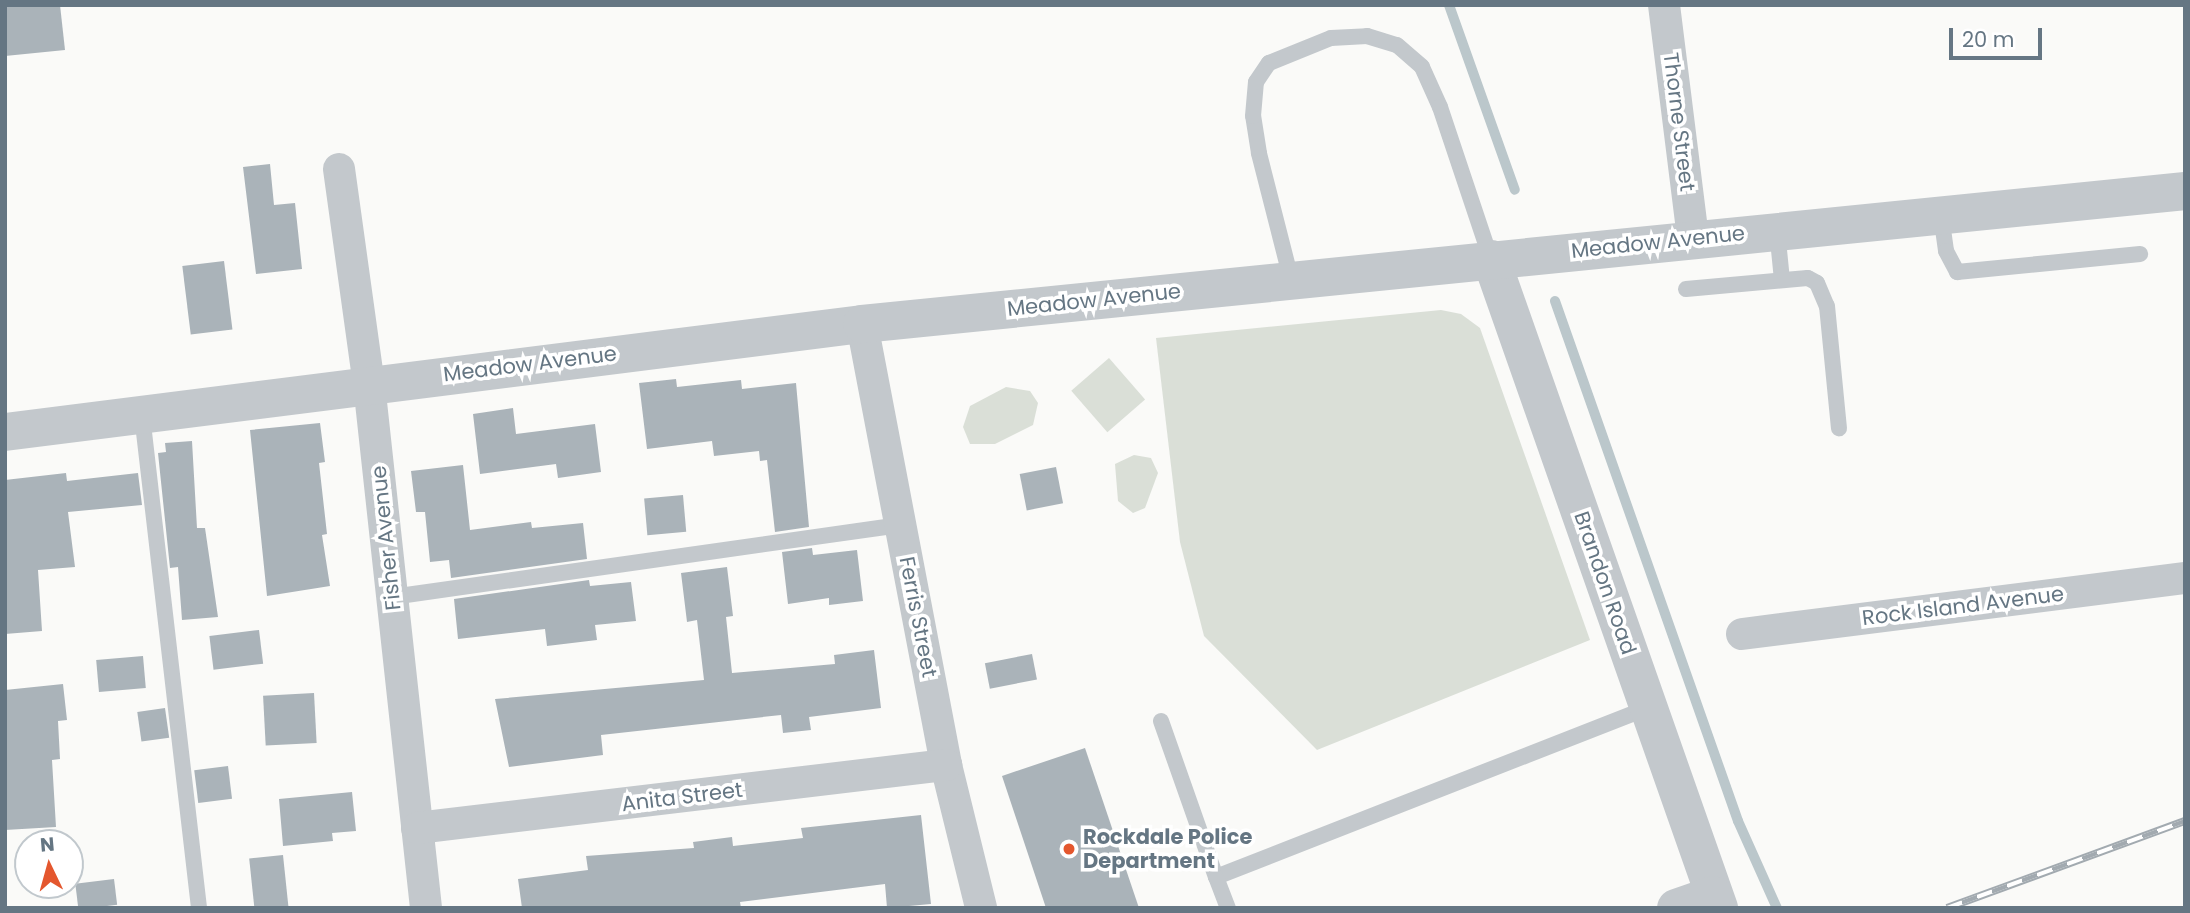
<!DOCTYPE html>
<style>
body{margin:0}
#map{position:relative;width:2190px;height:913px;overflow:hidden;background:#fafaf8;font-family:Poppins,sans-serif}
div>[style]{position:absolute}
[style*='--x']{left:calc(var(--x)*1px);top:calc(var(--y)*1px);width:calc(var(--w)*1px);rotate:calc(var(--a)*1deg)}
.green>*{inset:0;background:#dadfd7;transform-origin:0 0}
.stream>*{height:10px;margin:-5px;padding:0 5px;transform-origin:5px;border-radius:5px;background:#bbc7cb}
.building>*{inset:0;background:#aab3b9;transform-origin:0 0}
.service>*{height:16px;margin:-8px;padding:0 8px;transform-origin:8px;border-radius:8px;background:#c3c8cc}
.minor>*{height:32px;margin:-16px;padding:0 16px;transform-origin:16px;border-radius:16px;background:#c3c8cc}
.tertiary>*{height:38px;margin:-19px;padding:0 19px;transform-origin:19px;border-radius:19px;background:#c3c8cc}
.rail>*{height:8px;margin-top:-4px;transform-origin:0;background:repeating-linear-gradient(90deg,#fff 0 16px,#a2aab0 0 32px);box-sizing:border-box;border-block:2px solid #a2aab0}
.dots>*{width:19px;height:19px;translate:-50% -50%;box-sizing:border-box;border:4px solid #fff;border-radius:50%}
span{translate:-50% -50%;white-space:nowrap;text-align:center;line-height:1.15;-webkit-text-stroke:7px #fff;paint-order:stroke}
.street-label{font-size:21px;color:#657683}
.poi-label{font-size:21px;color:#657683;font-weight:700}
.left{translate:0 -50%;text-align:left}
.frame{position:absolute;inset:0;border:7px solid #657683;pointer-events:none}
.north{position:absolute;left:14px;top:829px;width:70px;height:70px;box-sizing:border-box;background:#fff;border:2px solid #c1c8cd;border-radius:50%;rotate:355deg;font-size:19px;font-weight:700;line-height:28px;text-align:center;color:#657683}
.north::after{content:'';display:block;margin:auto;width:24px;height:32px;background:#e4572e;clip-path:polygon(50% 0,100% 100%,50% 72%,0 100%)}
.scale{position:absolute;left:1949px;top:28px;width:93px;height:32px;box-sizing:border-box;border:4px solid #657683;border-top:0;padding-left:9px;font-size:21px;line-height:24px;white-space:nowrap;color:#657683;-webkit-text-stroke:5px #fff;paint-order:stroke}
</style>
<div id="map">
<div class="green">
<i style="clip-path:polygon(1441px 310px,1461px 314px,1480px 328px,1590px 640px,1317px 750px,1204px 636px,1180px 542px,1156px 338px)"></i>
<i style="left:1109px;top:358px;width:55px;height:50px;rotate:49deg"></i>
<i style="clip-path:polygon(1006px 387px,1030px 391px,1038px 403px,1033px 425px,995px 444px,970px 444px,963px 427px,970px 406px)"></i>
<i style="clip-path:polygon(1134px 455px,1151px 458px,1158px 473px,1145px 508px,1133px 513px,1118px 501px,1115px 464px)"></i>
</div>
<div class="stream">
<i style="--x:1449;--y:5;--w:196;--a:70.4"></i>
<i style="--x:1555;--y:301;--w:551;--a:70.61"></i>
<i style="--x:1738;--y:821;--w:95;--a:65.9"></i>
</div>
<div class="building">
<i style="clip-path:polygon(5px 5px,60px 5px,65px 50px,5px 56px)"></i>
<i style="clip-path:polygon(270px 164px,274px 205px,295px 203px,302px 269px,256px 274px,243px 167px)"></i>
<i style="left:224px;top:261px;width:69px;height:42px;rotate:83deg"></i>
<i style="clip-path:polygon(676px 379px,677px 387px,741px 380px,742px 389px,796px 383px,809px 527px,775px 532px,767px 460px,760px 461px,759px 451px,714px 456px,712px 441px,647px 449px,639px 383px)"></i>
<i style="clip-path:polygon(513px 408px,516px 434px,595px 424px,601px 472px,558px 478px,556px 464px,480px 474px,473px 414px)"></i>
<i style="clip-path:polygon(320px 423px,325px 462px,319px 463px,327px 534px,322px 535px,330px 586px,267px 596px,250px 430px)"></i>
<i style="clip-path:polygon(192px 441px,197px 528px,205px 528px,218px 617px,182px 620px,178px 567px,170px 568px,158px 453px,166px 452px,165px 443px)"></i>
<i style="clip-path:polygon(463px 465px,470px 530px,531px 522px,532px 528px,583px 523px,587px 559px,451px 578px,449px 560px,430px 562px,425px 512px,416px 512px,411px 471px)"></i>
<i style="left:1056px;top:467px;width:37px;height:37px;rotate:79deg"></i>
<i style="clip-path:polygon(66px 473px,67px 481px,138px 473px,142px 505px,68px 512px,75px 567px,38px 570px,42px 631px,5px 634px,5px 480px)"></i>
<i style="left:683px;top:495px;width:37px;height:39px;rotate:85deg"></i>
<i style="clip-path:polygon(812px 548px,813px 555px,857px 550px,863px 601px,829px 605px,829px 598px,788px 604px,782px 552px)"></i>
<i style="clip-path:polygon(727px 567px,733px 616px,726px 617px,732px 673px,835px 664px,834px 655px,874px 650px,881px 708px,809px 717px,811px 730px,783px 733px,781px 715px,601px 735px,603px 755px,509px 767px,495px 699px,704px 680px,697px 620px,687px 622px,681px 573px)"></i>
<i style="clip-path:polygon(589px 580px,590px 586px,631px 582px,636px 621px,595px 625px,597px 640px,547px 646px,545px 629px,458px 639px,454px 599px)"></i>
<i style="left:259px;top:630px;width:34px;height:50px;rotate:83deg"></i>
<i style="left:1032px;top:654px;width:26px;height:48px;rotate:79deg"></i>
<i style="left:143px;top:656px;width:32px;height:47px;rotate:85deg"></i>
<i style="clip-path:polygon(63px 684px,67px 720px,58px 721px,60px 759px,52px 760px,56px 827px,5px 830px,5px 690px)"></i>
<i style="left:314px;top:693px;width:50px;height:51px;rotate:87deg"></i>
<i style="left:165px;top:708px;width:30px;height:28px;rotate:82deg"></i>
<i style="clip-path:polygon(1085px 748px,1139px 908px,1046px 908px,1002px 776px)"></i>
<i style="left:228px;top:766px;width:33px;height:34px;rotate:83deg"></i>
<i style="clip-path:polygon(352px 792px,356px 831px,332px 833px,333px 841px,283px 846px,279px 799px)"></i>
<i style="clip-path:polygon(921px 815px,931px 904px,887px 908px,885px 884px,740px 902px,741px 908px,522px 908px,518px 879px,588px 870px,586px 856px,694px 848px,693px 842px,732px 837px,733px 846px,803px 838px,801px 828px)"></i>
<i style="left:283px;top:855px;width:53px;height:34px;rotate:84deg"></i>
<i style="left:114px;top:879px;width:26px;height:39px;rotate:83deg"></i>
</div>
<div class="service">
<i style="--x:1941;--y:215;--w:36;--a:82"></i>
<i style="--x:1946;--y:251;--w:24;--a:62"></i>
<i style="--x:1957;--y:272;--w:184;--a:-5.6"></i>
<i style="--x:1777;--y:230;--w:50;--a:84.3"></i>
<i style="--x:1291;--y:279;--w:130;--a:-104.3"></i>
<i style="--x:1259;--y:153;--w:37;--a:-99"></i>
<i style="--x:1253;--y:116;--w:34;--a:-85"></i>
<i style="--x:1256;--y:82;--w:23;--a:-56"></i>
<i style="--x:1269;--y:63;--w:67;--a:-22"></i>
<i style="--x:1331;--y:38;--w:36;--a:-3"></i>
<i style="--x:1367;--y:36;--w:31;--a:17"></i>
<i style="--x:1397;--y:45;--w:33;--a:41"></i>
<i style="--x:1422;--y:67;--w:44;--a:65.8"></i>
<i style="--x:1440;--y:107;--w:160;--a:71.5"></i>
<i style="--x:1686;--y:289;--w:122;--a:-5.2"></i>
<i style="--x:1808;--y:278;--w:10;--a:29"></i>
<i style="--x:1817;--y:283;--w:25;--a:67"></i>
<i style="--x:1827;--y:306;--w:123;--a:84.4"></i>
<i style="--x:142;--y:415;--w:496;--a:83.4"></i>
<i style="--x:392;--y:597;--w:513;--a:-8.07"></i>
<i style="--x:1161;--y:721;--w:165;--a:70.6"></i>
<i style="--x:1216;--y:877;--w:464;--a:-21.4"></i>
<i style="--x:1216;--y:877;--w:33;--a:69"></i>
</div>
<div class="minor">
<i style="--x:1664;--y:5;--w:235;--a:82.9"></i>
<i style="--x:339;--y:169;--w:217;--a:82.1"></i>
<i style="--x:369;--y:384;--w:527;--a:83.79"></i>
<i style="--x:862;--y:324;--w:449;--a:79.2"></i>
<i style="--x:946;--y:765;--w:147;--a:76.2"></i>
<i style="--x:1742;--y:634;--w:447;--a:-7.2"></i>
<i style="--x:417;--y:828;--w:533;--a:-6.79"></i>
</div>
<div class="tertiary">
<i style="--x:1491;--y:259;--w:688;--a:70.64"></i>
<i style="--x:5;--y:432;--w:864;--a:-7.18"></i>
<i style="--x:862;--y:324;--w:1330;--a:-5.74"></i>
<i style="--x:1676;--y:908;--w:39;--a:-19"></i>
</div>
<div class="rail">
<i style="--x:1947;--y:908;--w:253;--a:-20.1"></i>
</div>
<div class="dots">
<i style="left:1069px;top:849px;background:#e4572e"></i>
</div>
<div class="street-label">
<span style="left:1679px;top:122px;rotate:83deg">Thorne Street</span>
<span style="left:1658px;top:242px;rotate:-6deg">Meadow Avenue</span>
<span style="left:1094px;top:300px;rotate:-6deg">Meadow Avenue</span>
<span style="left:530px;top:364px;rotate:-7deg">Meadow Avenue</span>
<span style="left:386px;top:538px;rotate:-96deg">Fisher Avenue</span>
<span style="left:1605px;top:583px;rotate:71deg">Brandon Road</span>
<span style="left:1963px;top:606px;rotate:-7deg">Rock Island Avenue</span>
<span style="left:918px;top:617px;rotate:79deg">Ferris Street</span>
<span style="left:682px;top:797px;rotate:-7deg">Anita Street</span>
</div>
<div class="poi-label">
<span class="left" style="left:1083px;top:849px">Rockdale Police<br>Department</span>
</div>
<div class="frame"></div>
<div class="north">N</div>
<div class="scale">20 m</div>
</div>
